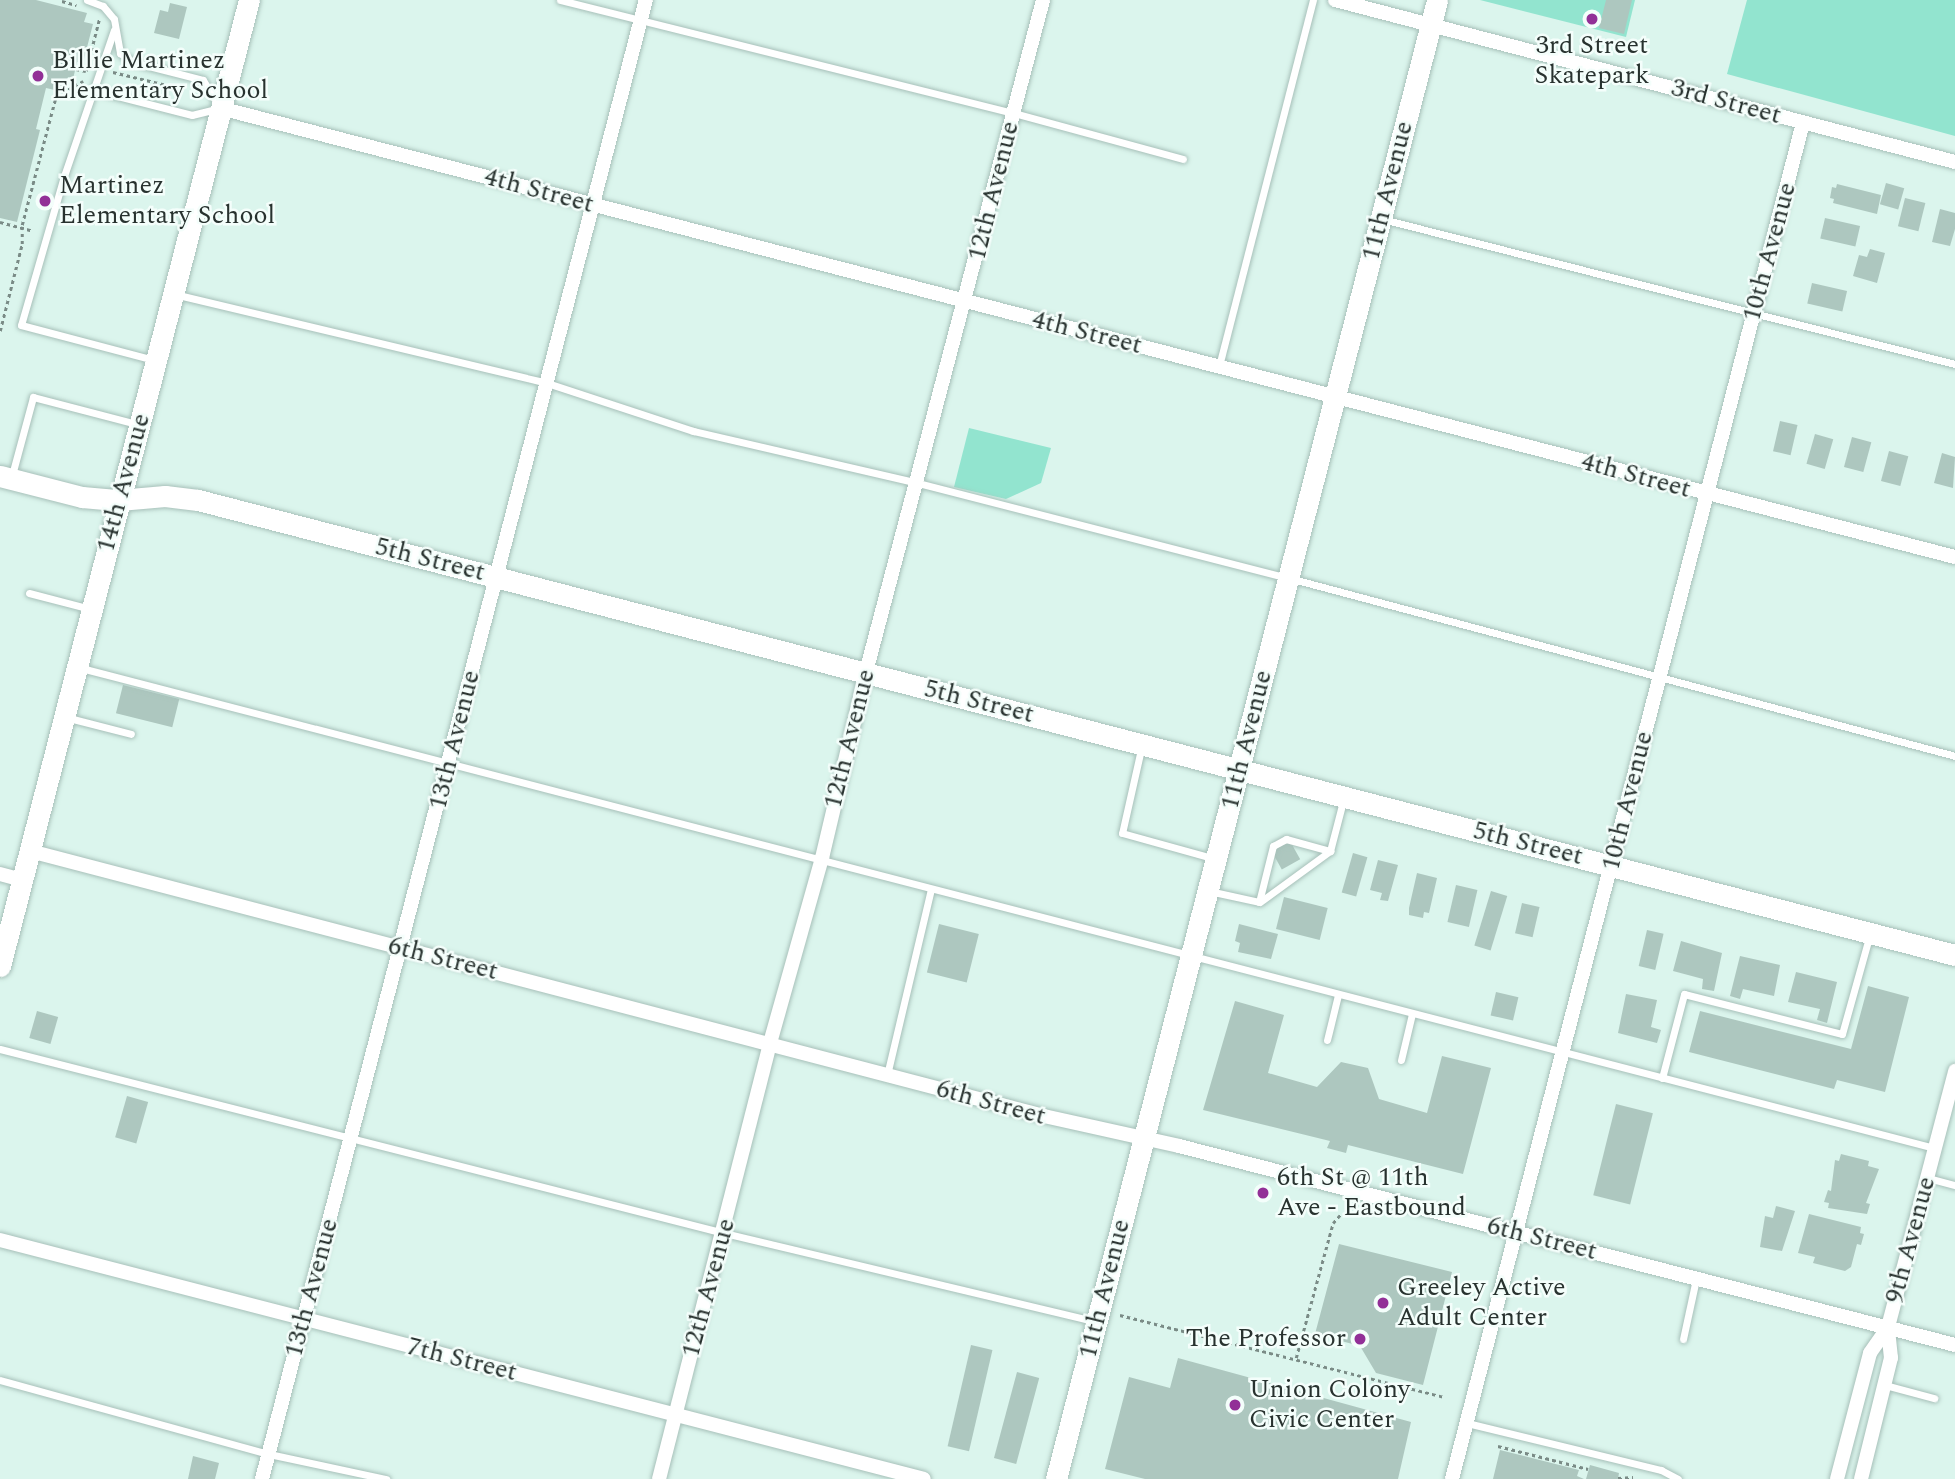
<!DOCTYPE html>
<style>
body{margin:0}
#map{position:relative;width:1955px;height:1479px;overflow:hidden;background:#dbf5ed;font-family:Spectral,serif}
div>[style]{position:absolute}
[style*='--x']{left:calc(var(--x)*1px);top:calc(var(--y)*1px);width:calc(var(--w)*1px);rotate:calc(var(--a)*1deg)}
.green>*{inset:0;background:#92e4cf}
.building>*{inset:0;background:#adc7bf;transform-origin:0 0}
.path>*{height:2.5px;margin-top:-1.25px;transform-origin:0;background:repeating-linear-gradient(90deg,#7a8b86 0 3.5px,transparent 0 7px)}
.roads{filter:drop-shadow(0 0 2px #a7c0b9) drop-shadow(0 0 2px #a7c0b9)}
.lane>*{height:7px;margin:-3.5px;padding:0 3.5px;transform-origin:3.5px;border-radius:3.5px;background:#fff}
.street>*{height:14px;margin:-7px;padding:0 7px;transform-origin:7px;border-radius:7px;background:#fff}
.secondary>*{height:21px;margin:-10.5px;padding:0 10.5px;transform-origin:10.5px;border-radius:10.5px;background:#fff}
.dots>*{width:19px;height:19px;translate:-50% -50%;box-sizing:border-box;border:4px solid #f4fefb;border-radius:50%}
span{translate:-50% -50%;white-space:nowrap;text-align:center;line-height:1.15;-webkit-text-stroke:5px #f4fefb;paint-order:stroke}
.poi-label{font-size:26px;color:#28322f}
.left{translate:0 -50%;text-align:left}
.right{translate:-100% -50%;text-align:right}
.street-label{font-size:26px;color:#28322f}
</style>
<div id="map">
<div class="green">
<i style="clip-path:polygon(1480px 0,1635px 0,1626px 37px)"></i>
<i style="clip-path:polygon(1747px 0,1955px 0,1955px 136px,1727px 74px)"></i>
<i style="clip-path:polygon(969px 428px,1051px 448px,1041px 483px,1006px 499px,954px 487px)"></i>
</div>
<div class="building">
<i style="clip-path:polygon(0 0,36px 0,87px 13px,84px 22px,93px 24px,83px 63px,77px 62px,73px 79px,68px 77px,65px 87px,56px 85px,55px 90px,46px 88px,36px 129px,40px 130px,17px 222px,0 218px)"></i>
<i style="clip-path:polygon(1606px 0,1632px 0,1624px 34px,1599px 28px)"></i>
<i style="clip-path:polygon(170px 3px,187px 7px,179px 39px,154px 33px,160px 10px,168px 12px)"></i>
<i style="left:1886px;top:183px;width:19px;height:22px;rotate:16deg"></i>
<i style="clip-path:polygon(1837px 184px,1881px 195px,1877px 214px,1833px 203px,1834px 199px,1830px 198px,1832px 187px,1836px 188px)"></i>
<i style="left:1905px;top:198px;width:21px;height:29px;rotate:14deg"></i>
<i style="clip-path:polygon(1940px 209px,1955px 213px,1955px 229px,1950px 246px,1932px 242px)"></i>
<i style="left:1825px;top:218px;width:36px;height:21px;rotate:13deg"></i>
<i style="clip-path:polygon(1870px 249px,1885px 253px,1877px 283px,1853px 276px,1859px 255px,1867px 257px)"></i>
<i style="left:1812px;top:283px;width:36px;height:21px;rotate:13deg"></i>
<i style="left:1780px;top:421px;width:18px;height:31px;rotate:13deg"></i>
<i style="left:1815px;top:434px;width:19px;height:31px;rotate:16deg"></i>
<i style="left:1852px;top:437px;width:20px;height:31px;rotate:15deg"></i>
<i style="left:1889px;top:451px;width:20px;height:31px;rotate:15deg"></i>
<i style="clip-path:polygon(1942px 453px,1955px 457px,1953px 488px,1934px 483px)"></i>
<i style="left:123px;top:685px;width:58px;height:29px;rotate:14deg"></i>
<i style="left:1290px;top:841px;width:21px;height:21px;rotate:61deg"></i>
<i style="left:1353px;top:853px;width:15px;height:41px;rotate:16deg"></i>
<i style="clip-path:polygon(1378px 860px,1398px 865px,1388px 901px,1380px 900px,1382px 893px,1370px 890px)"></i>
<i style="clip-path:polygon(1417px 873px,1437px 878px,1429px 913px,1424px 912px,1423px 918px,1409px 915px,1409px 908px)"></i>
<i style="left:1456px;top:885px;width:22px;height:38px;rotate:13deg"></i>
<i style="left:1491px;top:891px;width:17px;height:57px;rotate:17deg"></i>
<i style="left:1284px;top:897px;width:45px;height:33px;rotate:14deg"></i>
<i style="left:1522px;top:903px;width:18px;height:31px;rotate:13deg"></i>
<i style="left:939px;top:924px;width:41px;height:50px;rotate:14deg"></i>
<i style="clip-path:polygon(1239px 924px,1278px 934px,1271px 959px,1238px 952px,1240px 943px,1235px 941px)"></i>
<i style="left:1647px;top:930px;width:17px;height:37px;rotate:13deg"></i>
<i style="clip-path:polygon(1681px 941px,1722px 953px,1714px 991px,1702px 989px,1703px 979px,1673px 971px)"></i>
<i style="clip-path:polygon(1740px 956px,1780px 965px,1774px 996px,1743px 989px,1740px 999px,1730px 996px)"></i>
<i style="clip-path:polygon(1796px 972px,1837px 982px,1827px 1023px,1817px 1020px,1820px 1009px,1788px 1002px)"></i>
<i style="clip-path:polygon(1868px 986px,1909px 997px,1885px 1092px,1837px 1080px,1834px 1089px,1689px 1052px,1700px 1011px,1851px 1049px)"></i>
<i style="left:1496px;top:992px;width:23px;height:24px;rotate:13deg"></i>
<i style="clip-path:polygon(1626px 994px,1657px 1000px,1651px 1027px,1661px 1030px,1657px 1043px,1618px 1033px)"></i>
<i style="clip-path:polygon(1235px 1001px,1284px 1015px,1268px 1073px,1317px 1087px,1341px 1062px,1368px 1068px,1379px 1099px,1427px 1113px,1442px 1056px,1491px 1068px,1463px 1174px,1348px 1145px,1346px 1153px,1327px 1148px,1330px 1141px,1203px 1110px)"></i>
<i style="left:37px;top:1011px;width:22px;height:28px;rotate:16deg"></i>
<i style="left:127px;top:1096px;width:22px;height:43px;rotate:16deg"></i>
<i style="left:1616px;top:1104px;width:38px;height:94px;rotate:14deg"></i>
<i style="clip-path:polygon(1841px 1154px,1869px 1161px,1868px 1166px,1879px 1169px,1866px 1203px,1870px 1204px,1867px 1214px,1828px 1208px,1829px 1203px,1824px 1202px,1828px 1190px,1831px 1191px,1835px 1160px,1839px 1161px)"></i>
<i style="clip-path:polygon(1776px 1206px,1795px 1211px,1782px 1251px,1760px 1247px,1765px 1216px,1773px 1218px)"></i>
<i style="clip-path:polygon(1809px 1214px,1861px 1227px,1860px 1233px,1864px 1234px,1861px 1245px,1857px 1244px,1851px 1267px,1845px 1271px,1813px 1263px,1815px 1257px,1798px 1253px)"></i>
<i style="clip-path:polygon(1339px 1244px,1452px 1272px,1423px 1385px,1376px 1373px,1360px 1346px,1315px 1334px)"></i>
<i style="left:971px;top:1345px;width:22px;height:104px;rotate:13deg"></i>
<i style="clip-path:polygon(1178px 1358px,1411px 1422px,1398px 1479px,1145px 1479px,1105px 1469px,1129px 1377px,1170px 1388px)"></i>
<i style="left:1017px;top:1372px;width:23px;height:89px;rotate:15deg"></i>
<i style="clip-path:polygon(1500px 1450px,1579px 1470px,1577px 1476px,1584px 1479px,1493px 1479px)"></i>
<i style="clip-path:polygon(193px 1456px,219px 1463px,215px 1479px,188px 1479px)"></i>
<i style="clip-path:polygon(1590px 1465px,1619px 1473px,1618px 1479px,1586px 1479px)"></i>
</div>
<div class="path">
<i style="--x:62;--y:1;--w:15;--a:16"></i>
<i style="--x:76;--y:69;--w:10;--a:11"></i>
<i style="--x:86;--y:71;--w:53;--a:-75.7"></i>
<i style="--x:113;--y:72;--w:72;--a:13.7"></i>
<i style="--x:0;--y:222;--w:34;--a:15"></i>
<i style="--x:0;--y:331;--w:90;--a:-75.8"></i>
<i style="--x:22;--y:244;--w:19;--a:-90"></i>
<i style="--x:22;--y:225;--w:133;--a:-75.2"></i>
<i style="--x:56;--y:96;--w:31;--a:-29"></i>
<i style="--x:1120;--y:1315;--w:335;--a:14.2"></i>
<i style="--x:1296;--y:1358;--w:140;--a:-74.7"></i>
<i style="--x:1333;--y:1223;--w:11;--a:-49"></i>
<i style="--x:1498;--y:1446;--w:93;--a:14.3"></i>
<i style="--x:1618;--y:1478;--w:15;--a:-4"></i>
</div>
<div class="roads">
<div class="lane">
<i style="--x:87;--y:0;--w:17;--a:21"></i>
<i style="--x:103;--y:6;--w:17;--a:50"></i>
<i style="--x:114;--y:19;--w:35;--a:80"></i>
<i style="--x:120;--y:53;--w:16;--a:35"></i>
<i style="--x:133;--y:62;--w:72;--a:14.4"></i>
<i style="--x:203;--y:80;--w:33;--a:59"></i>
<i style="--x:220;--y:108;--w:29;--a:166"></i>
<i style="--x:192;--y:115;--w:102;--a:-165.8"></i>
<i style="--x:560;--y:0;--w:468;--a:14"></i>
<i style="--x:1014;--y:113;--w:175;--a:15.2"></i>
<i style="--x:114;--y:30;--w:154;--a:108.9"></i>
<i style="--x:64;--y:176;--w:155;--a:106.1"></i>
<i style="--x:21;--y:325;--w:138;--a:14.7"></i>
<i style="--x:1382;--y:219;--w:591;--a:14.2"></i>
<i style="--x:174;--y:294;--w:383;--a:13.4"></i>
<i style="--x:547;--y:383;--w:154;--a:18.2"></i>
<i style="--x:693;--y:431;--w:231;--a:13"></i>
<i style="--x:918;--y:483;--w:383;--a:14.4"></i>
<i style="--x:1289;--y:578;--w:689;--a:14.96"></i>
<i style="--x:1219;--y:366;--w:378;--a:-75.6"></i>
<i style="--x:12;--y:475;--w:81;--a:-74.9"></i>
<i style="--x:33;--y:397;--w:107;--a:14.6"></i>
<i style="--x:29;--y:593;--w:64;--a:14.5"></i>
<i style="--x:81;--y:668;--w:1915;--a:14.52"></i>
<i style="--x:65;--y:717;--w:68;--a:14.4"></i>
<i style="--x:1141;--y:749;--w:86;--a:102.7"></i>
<i style="--x:1122;--y:833;--w:93;--a:15.5"></i>
<i style="--x:1209;--y:891;--w:51;--a:12.4"></i>
<i style="--x:1259;--y:902;--w:58;--a:-76"></i>
<i style="--x:1273;--y:846;--w:15;--a:-28"></i>
<i style="--x:1286;--y:839;--w:46;--a:15.3"></i>
<i style="--x:1330;--y:851;--w:52;--a:-75.4"></i>
<i style="--x:1260;--y:902;--w:87;--a:-36.1"></i>
<i style="--x:1327;--y:1040;--w:46;--a:-76.3"></i>
<i style="--x:0;--y:1049;--w:747;--a:14.26"></i>
<i style="--x:724;--y:1233;--w:379;--a:13.4"></i>
<i style="--x:1401;--y:1060;--w:47;--a:-76.6"></i>
<i style="--x:887;--y:1075;--w:191;--a:-76.7"></i>
<i style="--x:1662;--y:1078;--w:87;--a:-75.3"></i>
<i style="--x:1684;--y:994;--w:163;--a:14.2"></i>
<i style="--x:1842;--y:1034;--w:104;--a:-74.4"></i>
<i style="--x:1928;--y:1178;--w:28;--a:15"></i>
<i style="--x:1683;--y:1339;--w:61;--a:-77.8"></i>
<i style="--x:0;--y:1380;--w:279;--a:15.4"></i>
<i style="--x:269;--y:1454;--w:120;--a:12.1"></i>
<i style="--x:1885;--y:1385;--w:51;--a:14.9"></i>
<i style="--x:1467;--y:1423;--w:200;--a:13.6"></i>
<i style="--x:1661;--y:1470;--w:19;--a:28"></i>
</div>
<div class="street">
<i style="--x:1335;--y:0;--w:641;--a:14.64"></i>
<i style="--x:220;--y:108;--w:1792;--a:14.51"></i>
<i style="--x:30;--y:851;--w:1048;--a:14.65"></i>
<i style="--x:1044;--y:1116;--w:138;--a:12.5"></i>
<i style="--x:1179;--y:1146;--w:801;--a:14.38"></i>
<i style="--x:0;--y:874;--w:23;--a:15"></i>
<i style="--x:0;--y:1240;--w:954;--a:14.5"></i>
<i style="--x:262;--y:1479;--w:1528;--a:-75.45"></i>
<i style="--x:659;--y:1479;--w:450;--a:-75.7"></i>
<i style="--x:770;--y:1043;--w:192;--a:-74.3"></i>
<i style="--x:822;--y:858;--w:191;--a:-76.7"></i>
<i style="--x:866;--y:672;--w:695;--a:-75.24"></i>
<i style="--x:1452;--y:1479;--w:1401;--a:-75.49"></i>
<i style="--x:1837;--y:1479;--w:130;--a:-75.3"></i>
<i style="--x:1870;--y:1353;--w:32;--a:-55"></i>
<i style="--x:1861;--y:1479;--w:125;--a:-76.1"></i>
<i style="--x:1891;--y:1358;--w:31;--a:-96"></i>
<i style="--x:1888;--y:1327;--w:265;--a:-75.3"></i>
</div>
<div class="secondary">
<i style="--x:0;--y:476;--w:85;--a:14.4"></i>
<i style="--x:82;--y:497;--w:37;--a:5"></i>
<i style="--x:119;--y:500;--w:46;--a:-5"></i>
<i style="--x:165;--y:496;--w:33;--a:7"></i>
<i style="--x:198;--y:500;--w:1815;--a:14.52"></i>
<i style="--x:0;--y:966;--w:998;--a:-75.55"></i>
<i style="--x:1056;--y:1479;--w:1527;--a:-75.55"></i>
</div>
</div>
<div class="dots">
<i style="left:1592px;top:19px;background:#923097"></i>
<i style="left:38px;top:76px;background:#923097"></i>
<i style="left:45px;top:201px;background:#923097"></i>
<i style="left:1263px;top:1193px;background:#923097"></i>
<i style="left:1383px;top:1303px;background:#923097"></i>
<i style="left:1360px;top:1339px;background:#923097"></i>
<i style="left:1235px;top:1405px;background:#923097"></i>
</div>
<div class="poi-label">
<span style="left:1592px;top:61px">3rd Street<br>Skatepark</span>
<span class="left" style="left:52px;top:76px">Billie Martinez<br>Elementary School</span>
<span class="left" style="left:59px;top:201px">Martinez<br>Elementary School</span>
<span class="left" style="left:1277px;top:1193px">6th St @ 11th<br>Ave - Eastbound</span>
<span class="left" style="left:1397px;top:1303px">Greeley Active<br>Adult Center</span>
<span class="right" style="left:1346px;top:1339px">The Professor</span>
<span class="left" style="left:1249px;top:1405px">Union Colony<br>Civic Center</span>
</div>
<div class="street-label">
<span style="left:1726px;top:102px;rotate:15deg">3rd Street</span>
<span style="left:539px;top:191px;rotate:15deg">4th Street</span>
<span style="left:994px;top:191px;rotate:-76deg">12th Avenue</span>
<span style="left:1388px;top:191px;rotate:-76deg">11th Avenue</span>
<span style="left:1770px;top:252px;rotate:-75deg">10th Avenue</span>
<span style="left:1087px;top:333px;rotate:14deg">4th Street</span>
<span style="left:1636px;top:476px;rotate:15deg">4th Street</span>
<span style="left:124px;top:483px;rotate:-75deg">14th Avenue</span>
<span style="left:430px;top:560px;rotate:14deg">5th Street</span>
<span style="left:979px;top:702px;rotate:14deg">5th Street</span>
<span style="left:850px;top:739px;rotate:-76deg">12th Avenue</span>
<span style="left:455px;top:740px;rotate:-76deg">13th Avenue</span>
<span style="left:1247px;top:740px;rotate:-76deg">11th Avenue</span>
<span style="left:1628px;top:801px;rotate:-76deg">10th Avenue</span>
<span style="left:1528px;top:844px;rotate:14deg">5th Street</span>
<span style="left:443px;top:959px;rotate:14deg">6th Street</span>
<span style="left:991px;top:1103px;rotate:15deg">6th Street</span>
<span style="left:1542px;top:1239px;rotate:14deg">6th Street</span>
<span style="left:1911px;top:1240px;rotate:-75deg">9th Avenue</span>
<span style="left:312px;top:1288px;rotate:-75deg">13th Avenue</span>
<span style="left:709px;top:1288px;rotate:-75deg">12th Avenue</span>
<span style="left:1105px;top:1289px;rotate:-76deg">11th Avenue</span>
<span style="left:462px;top:1360px;rotate:14deg">7th Street</span>
</div>
</div>
